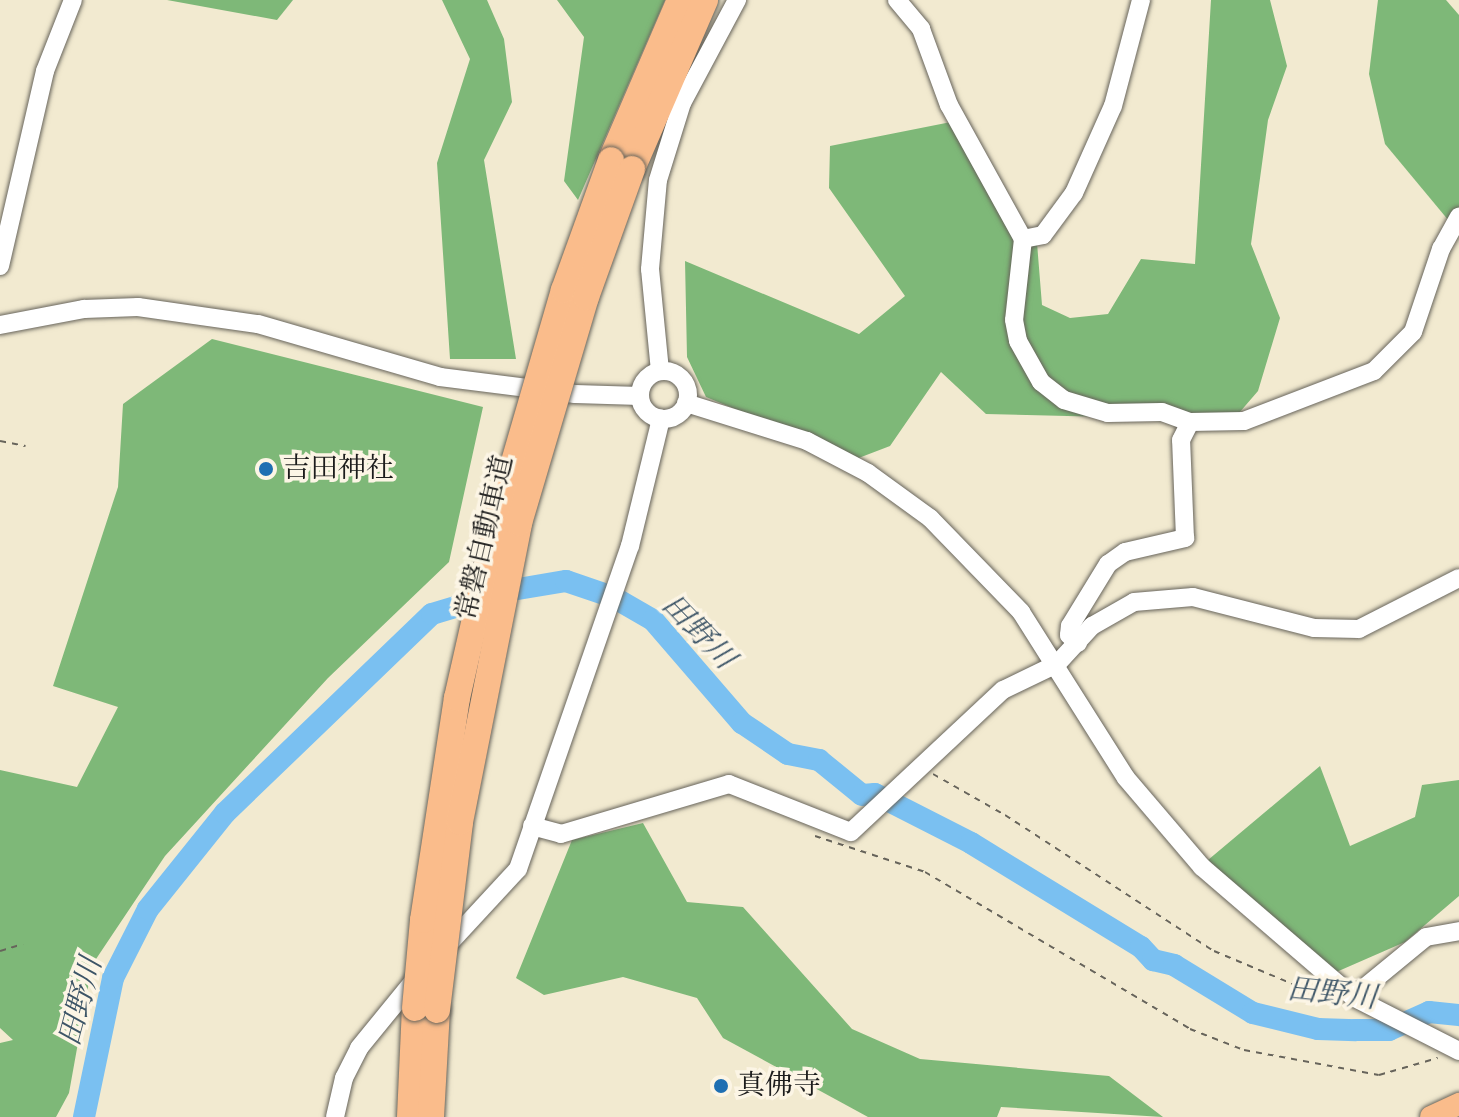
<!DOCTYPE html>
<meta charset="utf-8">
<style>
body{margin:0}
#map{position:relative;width:1459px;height:1117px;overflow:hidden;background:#f2ead0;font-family:"Libre Bodoni","Noto Serif JP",serif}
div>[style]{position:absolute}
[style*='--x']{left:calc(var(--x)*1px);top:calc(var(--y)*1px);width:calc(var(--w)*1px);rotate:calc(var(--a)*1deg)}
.forest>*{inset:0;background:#7eb878}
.river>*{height:22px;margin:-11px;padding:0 11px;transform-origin:11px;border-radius:11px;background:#7ac0f1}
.path>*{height:2px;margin-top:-1px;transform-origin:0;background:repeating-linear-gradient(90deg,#67645b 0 6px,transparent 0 12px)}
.roads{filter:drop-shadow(0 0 2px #67645b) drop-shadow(0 0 2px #67645b)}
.minor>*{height:18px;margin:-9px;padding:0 9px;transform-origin:9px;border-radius:9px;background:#fff}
.minor>.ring{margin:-9px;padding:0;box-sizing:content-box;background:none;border:18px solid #fff;border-radius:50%}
.major>*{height:22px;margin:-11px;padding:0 11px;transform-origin:11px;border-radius:11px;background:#fabc8b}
.highway>*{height:26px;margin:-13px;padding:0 13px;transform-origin:13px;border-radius:13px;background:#fabc8b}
.bridges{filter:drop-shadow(0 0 2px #67645b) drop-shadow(0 0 2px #67645b)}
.highway-bridge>*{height:26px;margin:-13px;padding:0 13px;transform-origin:13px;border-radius:13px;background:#fabc8b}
.dots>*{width:22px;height:22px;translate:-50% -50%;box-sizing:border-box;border:4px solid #fcf5e5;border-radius:50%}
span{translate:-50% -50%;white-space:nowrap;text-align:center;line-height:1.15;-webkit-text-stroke:7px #fcf5e5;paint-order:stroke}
.poi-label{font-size:28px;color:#1c1c1c}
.left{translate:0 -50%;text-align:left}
.street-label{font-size:28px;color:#1c1c1c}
.water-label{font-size:30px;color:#3d5567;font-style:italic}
</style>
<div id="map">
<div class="forest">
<i style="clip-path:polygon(167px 0,293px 0,277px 20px)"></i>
<i style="clip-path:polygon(442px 0,487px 0,504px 39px,512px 102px,484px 160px,516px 359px,450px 359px,437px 163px,470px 59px)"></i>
<i style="clip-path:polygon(557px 0,665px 0,578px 200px,564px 181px,584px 37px)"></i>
<i style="clip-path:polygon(1211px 0,1270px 0,1287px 66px,1268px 120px,1251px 244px,1280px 318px,1258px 391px,1233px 420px,986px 414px,941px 372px,890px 446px,856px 459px,706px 397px,687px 357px,685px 261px,859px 334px,905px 296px,829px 188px,830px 146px,951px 122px,1037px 243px,1042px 305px,1070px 318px,1108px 314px,1141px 259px,1195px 264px)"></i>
<i style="clip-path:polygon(1378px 0,1446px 0,1459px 15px,1459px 233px,1385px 144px,1369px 74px)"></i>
<i style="clip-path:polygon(212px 339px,483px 407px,449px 562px,328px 678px,165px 856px,92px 965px,69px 1093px,56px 1117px,0 1117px,0 1043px,13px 1040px,0 1028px,0 770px,77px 787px,118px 707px,53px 686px,118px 487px,123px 404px)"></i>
<i style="clip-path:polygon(1320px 766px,1350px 846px,1415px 817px,1422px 785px,1459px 780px,1459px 896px,1405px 942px,1334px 973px,1208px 860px)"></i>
<i style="clip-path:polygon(643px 823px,687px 902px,743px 907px,852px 1029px,920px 1059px,1109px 1076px,1163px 1117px,1001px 1107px,997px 1117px,868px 1117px,723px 1038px,697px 998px,623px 977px,544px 995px,516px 978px,572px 840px)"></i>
</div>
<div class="river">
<i style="--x:84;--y:1117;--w:142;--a:-78.2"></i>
<i style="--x:113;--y:978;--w:77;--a:-63.1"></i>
<i style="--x:148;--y:909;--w:123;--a:-51.3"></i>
<i style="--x:225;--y:813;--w:287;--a:-43.9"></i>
<i style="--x:432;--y:614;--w:84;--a:-16.7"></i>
<i style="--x:512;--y:590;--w:55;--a:-9.5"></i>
<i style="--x:566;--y:581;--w:50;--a:18.8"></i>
<i style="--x:613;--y:597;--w:46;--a:29.9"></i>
<i style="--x:653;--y:620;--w:136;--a:49.2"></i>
<i style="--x:742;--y:723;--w:55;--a:34"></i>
<i style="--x:788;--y:754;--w:32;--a:11"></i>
<i style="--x:819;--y:760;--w:55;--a:39.1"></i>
<i style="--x:862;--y:795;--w:13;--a:-4"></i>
<i style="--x:875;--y:794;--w:108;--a:27"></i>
<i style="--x:971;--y:843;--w:199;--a:31.5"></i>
<i style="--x:1141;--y:947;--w:18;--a:47"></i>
<i style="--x:1153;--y:960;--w:22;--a:13"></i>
<i style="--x:1174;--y:965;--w:92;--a:31.3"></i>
<i style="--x:1253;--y:1013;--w:67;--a:13.8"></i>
<i style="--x:1318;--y:1029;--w:38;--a:2"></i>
<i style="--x:1356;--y:1030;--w:33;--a:0"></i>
<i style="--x:1389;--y:1030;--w:44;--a:-24.2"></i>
<i style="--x:1429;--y:1012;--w:30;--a:6"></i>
</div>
<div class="path">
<i style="--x:0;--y:441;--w:26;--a:11"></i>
<i style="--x:933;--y:774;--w:83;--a:29.7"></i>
<i style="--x:1005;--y:815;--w:249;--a:33.1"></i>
<i style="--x:1214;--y:951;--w:129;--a:22.8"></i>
<i style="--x:815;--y:836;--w:116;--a:18.1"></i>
<i style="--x:925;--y:872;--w:308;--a:30.6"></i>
<i style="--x:1190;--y:1029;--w:58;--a:21.3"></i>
<i style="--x:1244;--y:1050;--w:137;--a:10.5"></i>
<i style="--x:1379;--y:1075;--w:61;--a:-16.1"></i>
<i style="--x:0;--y:951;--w:24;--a:-17"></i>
</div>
<div class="roads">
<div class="minor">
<i style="--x:897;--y:0;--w:38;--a:50"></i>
<i style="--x:921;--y:29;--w:81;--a:69.8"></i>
<i style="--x:949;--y:105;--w:153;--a:61.1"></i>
<i style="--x:1023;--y:239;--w:81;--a:96.3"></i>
<i style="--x:1014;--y:320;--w:21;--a:79"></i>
<i style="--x:1018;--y:341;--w:47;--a:60.7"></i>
<i style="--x:1041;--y:382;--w:29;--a:38"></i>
<i style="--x:1064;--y:400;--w:46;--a:16.5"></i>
<i style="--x:1108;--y:413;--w:54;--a:-1.1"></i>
<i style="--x:1162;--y:412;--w:30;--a:20"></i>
<i style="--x:1190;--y:422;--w:54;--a:-1.1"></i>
<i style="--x:1244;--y:421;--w:139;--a:-21"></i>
<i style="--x:1374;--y:371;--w:55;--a:-45"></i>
<i style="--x:1413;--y:332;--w:88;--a:-71.4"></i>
<i style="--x:1441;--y:249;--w:37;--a:-61"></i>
<i style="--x:1023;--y:239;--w:20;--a:-11"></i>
<i style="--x:1043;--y:235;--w:52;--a:-53.6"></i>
<i style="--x:1074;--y:193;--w:95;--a:-65.9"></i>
<i style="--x:1113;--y:106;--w:110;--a:-75.2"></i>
<i style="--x:0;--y:266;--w:200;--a:-77"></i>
<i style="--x:45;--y:71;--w:76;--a:-68.5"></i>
<i style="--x:0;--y:325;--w:86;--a:-10.8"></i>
<i style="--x:84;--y:309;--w:54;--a:-2.1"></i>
<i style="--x:138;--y:307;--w:121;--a:8.1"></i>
<i style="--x:258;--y:324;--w:190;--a:16.2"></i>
<i style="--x:440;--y:377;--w:136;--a:7.2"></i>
<i style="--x:575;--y:394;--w:65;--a:1.8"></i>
<i style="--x:660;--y:371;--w:102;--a:-95.6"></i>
<i style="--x:650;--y:269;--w:89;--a:-84.9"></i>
<i style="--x:658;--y:180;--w:81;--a:-72.7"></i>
<i style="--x:682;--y:103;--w:117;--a:-61.9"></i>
<i class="ring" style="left:640px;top:371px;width:30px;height:30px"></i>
<i style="--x:686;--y:403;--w:127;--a:17.4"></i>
<i style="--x:807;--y:441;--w:69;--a:27.7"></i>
<i style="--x:868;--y:473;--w:77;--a:36"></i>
<i style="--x:930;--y:518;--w:131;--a:45.9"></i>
<i style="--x:1021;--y:612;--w:196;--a:57.7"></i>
<i style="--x:1126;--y:778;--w:117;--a:49.5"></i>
<i style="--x:1202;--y:867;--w:199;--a:40.7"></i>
<i style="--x:1353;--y:997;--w:119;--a:27"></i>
<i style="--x:1078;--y:643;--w:12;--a:-138"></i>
<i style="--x:1069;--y:635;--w:9;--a:-84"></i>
<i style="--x:1070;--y:626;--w:73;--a:-58.5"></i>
<i style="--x:1108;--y:564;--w:21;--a:-35"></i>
<i style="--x:1125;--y:552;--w:62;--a:-13.1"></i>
<i style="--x:1185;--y:538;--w:98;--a:-92.3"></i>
<i style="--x:1181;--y:440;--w:20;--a:-63"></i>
<i style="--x:532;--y:826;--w:30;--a:15"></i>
<i style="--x:561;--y:834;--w:175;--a:-16.6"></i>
<i style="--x:729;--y:784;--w:131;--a:21.5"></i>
<i style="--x:851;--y:832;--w:208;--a:-43.1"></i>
<i style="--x:1003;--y:690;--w:60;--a:-25.7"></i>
<i style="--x:1057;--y:664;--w:52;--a:-47.4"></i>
<i style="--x:1092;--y:626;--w:48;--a:-29.7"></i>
<i style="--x:1134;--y:602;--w:59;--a:-4.8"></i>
<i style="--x:1193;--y:597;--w:125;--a:14.4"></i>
<i style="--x:1314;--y:628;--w:45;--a:1.3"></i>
<i style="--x:1359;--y:629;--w:112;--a:-27"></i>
<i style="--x:443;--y:950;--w:110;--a:-47.2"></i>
<i style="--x:518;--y:869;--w:342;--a:-70.9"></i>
<i style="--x:630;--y:546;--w:131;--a:-76.3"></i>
<i style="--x:1353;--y:997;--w:94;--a:-39.4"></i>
<i style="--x:1426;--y:937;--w:34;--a:-10"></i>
<i style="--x:335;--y:1117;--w:40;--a:-77"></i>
<i style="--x:344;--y:1078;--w:34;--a:-63"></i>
<i style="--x:359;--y:1048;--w:92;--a:-50.8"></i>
</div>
<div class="major">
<i style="--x:1431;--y:1117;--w:31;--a:-25"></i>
</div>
<div class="highway">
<i style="--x:611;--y:160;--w:174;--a:-66.7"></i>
<i style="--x:632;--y:169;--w:184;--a:-66.6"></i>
<i style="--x:410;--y:1117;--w:109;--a:-87.4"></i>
<i style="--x:431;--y:1117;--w:107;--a:-86.8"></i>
</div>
</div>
<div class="bridges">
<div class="highway-bridge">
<i style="--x:415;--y:1008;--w:88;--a:-84.8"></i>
<i style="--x:423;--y:920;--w:225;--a:-81.3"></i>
<i style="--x:457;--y:698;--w:186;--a:-77.2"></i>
<i style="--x:498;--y:517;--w:236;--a:-73.8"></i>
<i style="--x:564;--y:290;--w:138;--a:-70.1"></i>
<i style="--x:437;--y:1010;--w:189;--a:-83"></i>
<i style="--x:460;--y:822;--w:305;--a:-78.8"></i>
<i style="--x:519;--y:523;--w:236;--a:-73.5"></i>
<i style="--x:586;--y:297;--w:136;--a:-70.2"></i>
</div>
</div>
<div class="dots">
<i style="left:266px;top:469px;background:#1f6fb2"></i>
<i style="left:721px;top:1086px;background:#1f6fb2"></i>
</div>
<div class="poi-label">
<span class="left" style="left:282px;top:469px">吉田神社</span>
<span class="left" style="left:737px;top:1086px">真佛寺</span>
</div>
<div class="street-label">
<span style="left:485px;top:538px;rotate:-77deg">常磐自動車道</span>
</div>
<div class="water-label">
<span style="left:698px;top:632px;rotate:46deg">田野川</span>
<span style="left:1332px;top:994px;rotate:6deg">田野川</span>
<span style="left:81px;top:1002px;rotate:-75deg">田野川</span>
</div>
</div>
